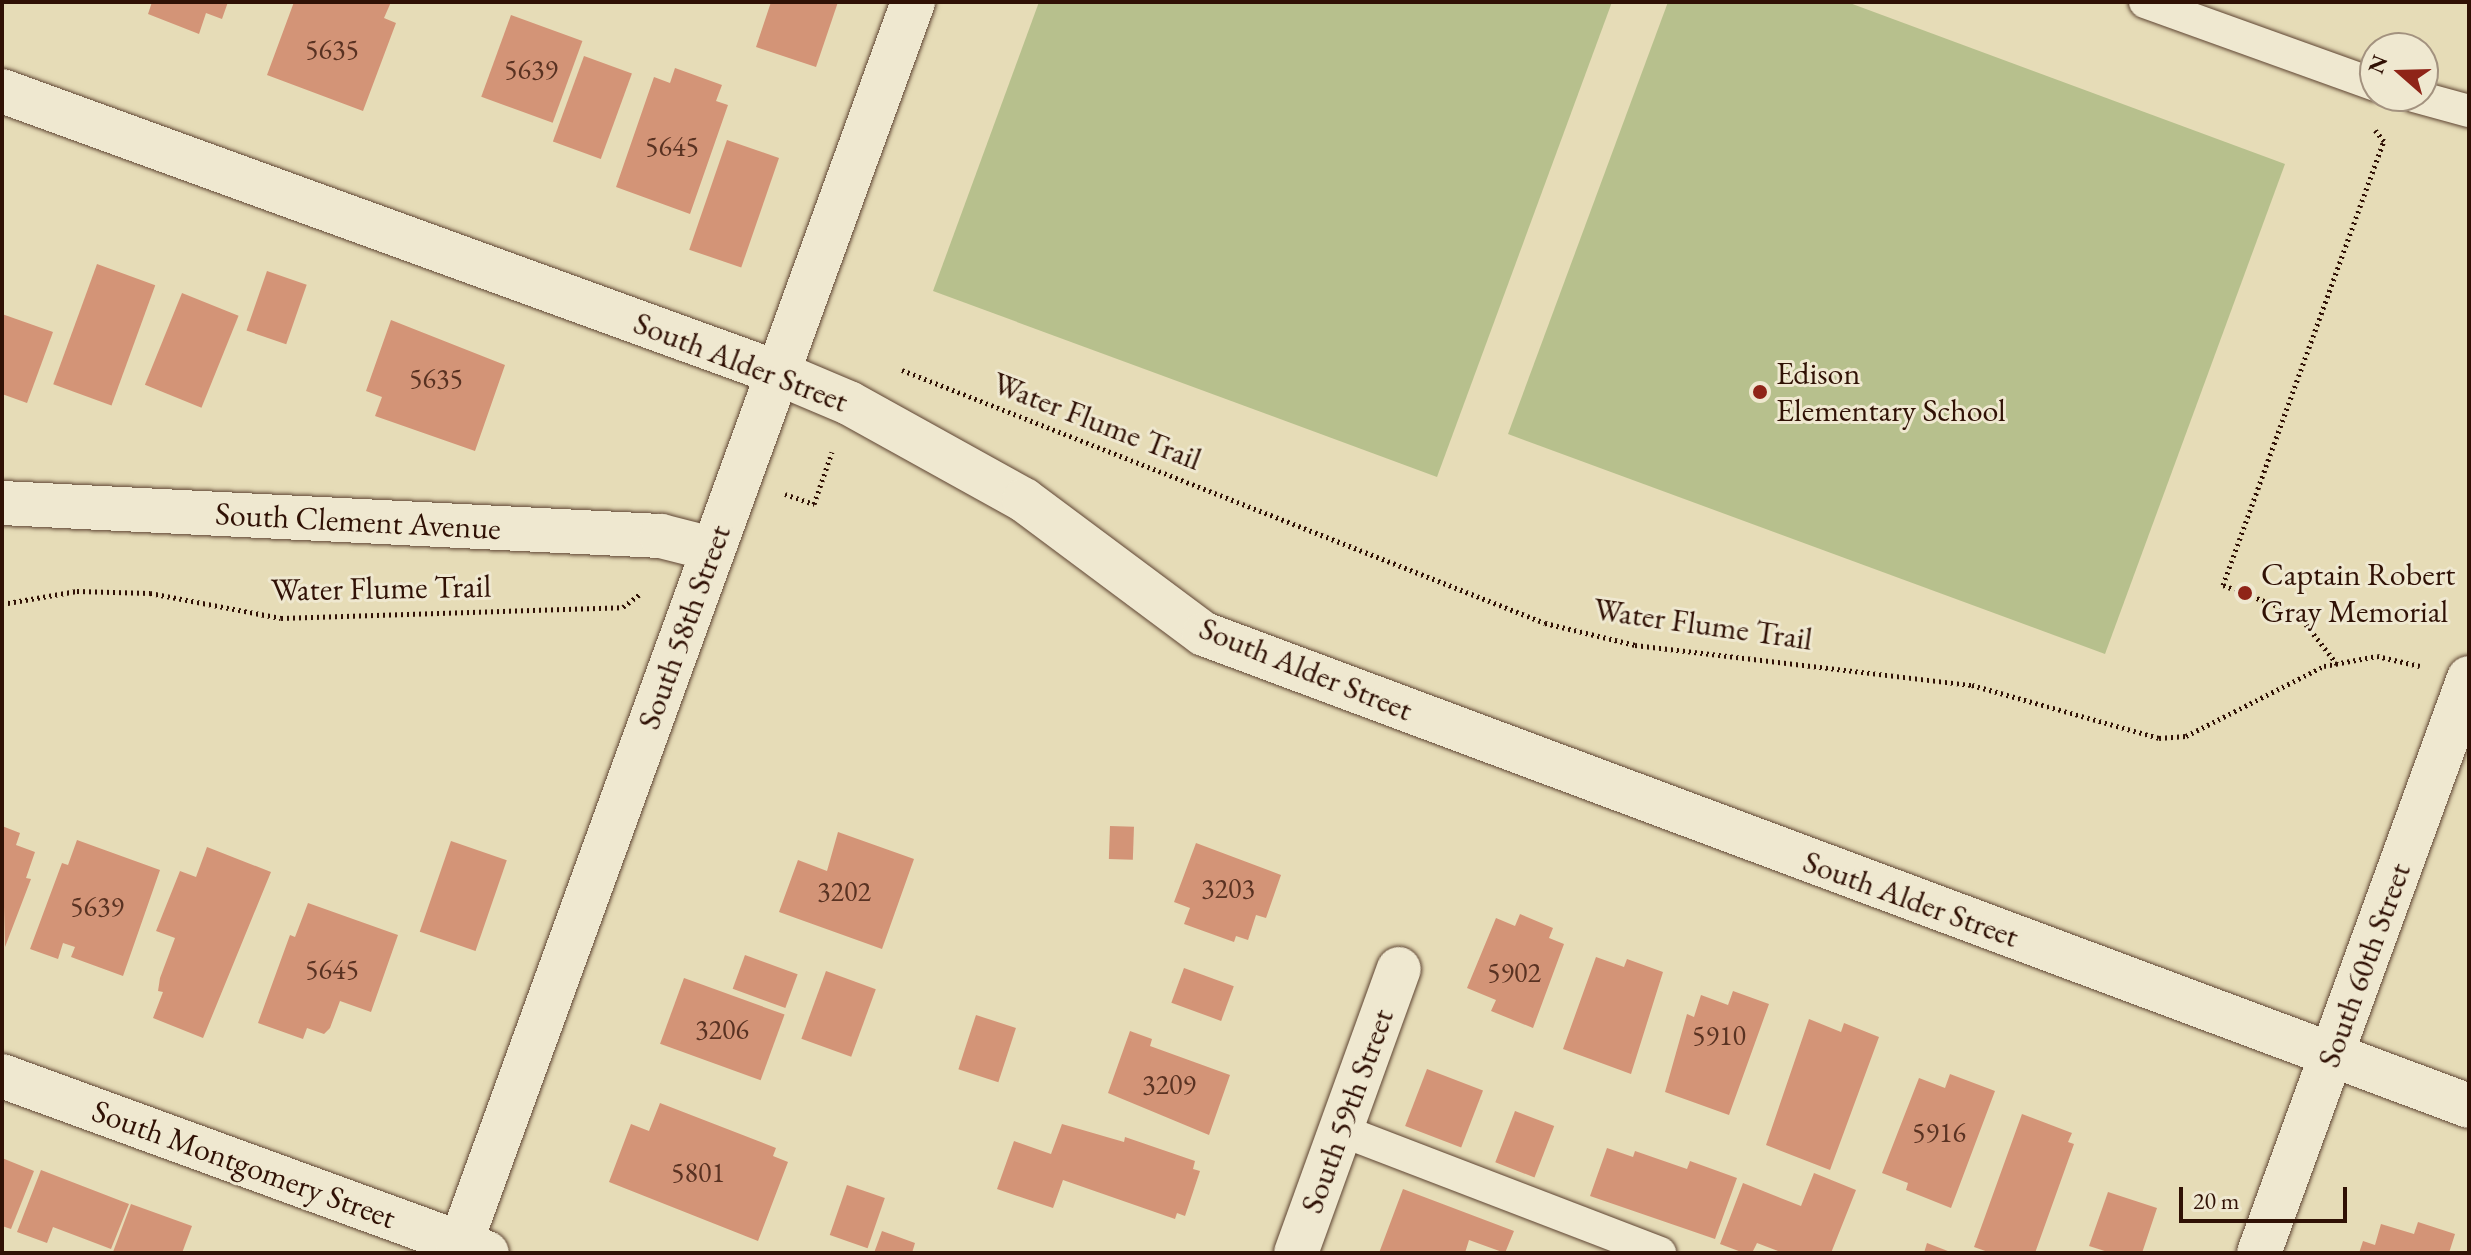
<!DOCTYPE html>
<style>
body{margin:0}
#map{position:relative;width:2471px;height:1255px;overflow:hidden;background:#e6dcb7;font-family:"EB Garamond",serif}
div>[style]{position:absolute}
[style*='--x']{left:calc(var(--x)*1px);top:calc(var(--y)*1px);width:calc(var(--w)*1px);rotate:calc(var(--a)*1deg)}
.green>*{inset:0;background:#b7c08d}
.building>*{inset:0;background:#d39477;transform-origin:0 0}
.path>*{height:5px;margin-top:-2.5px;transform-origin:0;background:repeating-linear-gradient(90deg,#301105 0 2px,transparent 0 6px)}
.roads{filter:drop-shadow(0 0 2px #5e4432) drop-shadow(0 0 2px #5e4432)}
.service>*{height:32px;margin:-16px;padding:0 16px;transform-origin:16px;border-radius:16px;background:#efe8d0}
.minor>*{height:44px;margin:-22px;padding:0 22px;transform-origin:22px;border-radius:22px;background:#efe8d0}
.dots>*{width:22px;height:22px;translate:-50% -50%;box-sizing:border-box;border:4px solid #efe8d0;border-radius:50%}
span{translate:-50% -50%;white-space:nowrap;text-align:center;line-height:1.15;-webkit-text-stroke:6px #efe8d0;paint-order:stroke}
.number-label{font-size:28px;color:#593222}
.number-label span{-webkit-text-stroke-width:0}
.street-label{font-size:32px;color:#301105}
.poi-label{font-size:32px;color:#301105}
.left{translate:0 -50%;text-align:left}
.frame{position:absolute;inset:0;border:4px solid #301105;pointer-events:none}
.north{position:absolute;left:2359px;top:32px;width:80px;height:80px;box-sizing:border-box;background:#efe8d0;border:2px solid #a3927f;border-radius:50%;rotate:290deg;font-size:22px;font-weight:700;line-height:32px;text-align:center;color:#301105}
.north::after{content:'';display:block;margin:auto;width:28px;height:36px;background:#8f2418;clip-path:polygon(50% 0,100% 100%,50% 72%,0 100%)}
.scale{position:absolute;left:2179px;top:1187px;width:168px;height:36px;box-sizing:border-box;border:4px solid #301105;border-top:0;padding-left:10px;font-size:24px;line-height:28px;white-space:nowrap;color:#301105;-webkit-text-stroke:6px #efe8d0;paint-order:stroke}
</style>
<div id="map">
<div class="green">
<i style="clip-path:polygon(1039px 2px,1612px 2px,1437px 477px,933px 291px)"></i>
<i style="clip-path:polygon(1668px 2px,1847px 2px,2285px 164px,2105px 654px,1508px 434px)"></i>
</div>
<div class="building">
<i style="clip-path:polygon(152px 2px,228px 2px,222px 19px,206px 13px,199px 34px,148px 14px)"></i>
<i style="clip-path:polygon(294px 2px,391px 2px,384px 18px,396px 23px,363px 111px,267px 75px)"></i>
<i style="clip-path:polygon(771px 2px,838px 2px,816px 67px,756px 47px)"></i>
<i style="left:511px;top:15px;width:76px;height:87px;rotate:20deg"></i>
<i style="left:584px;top:56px;width:51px;height:91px;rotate:20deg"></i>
<i style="clip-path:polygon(675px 68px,722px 85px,716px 101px,728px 105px,690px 214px,616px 187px,654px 77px,670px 83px)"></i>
<i style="left:727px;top:140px;width:55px;height:116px;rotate:19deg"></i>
<i style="left:97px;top:264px;width:62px;height:128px;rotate:20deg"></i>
<i style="left:267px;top:271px;width:42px;height:63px;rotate:19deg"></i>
<i style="left:182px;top:293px;width:61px;height:99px;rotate:22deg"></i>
<i style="clip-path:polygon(2px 314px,53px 332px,27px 403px,2px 394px)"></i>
<i style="clip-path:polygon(391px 320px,505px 365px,475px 451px,375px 416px,382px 397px,366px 391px)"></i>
<i style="clip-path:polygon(2px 826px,20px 833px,16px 845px,35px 852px,26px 878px,31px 879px,5px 947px)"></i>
<i style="left:1110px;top:826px;width:24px;height:33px;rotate:2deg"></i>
<i style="clip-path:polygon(838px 832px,914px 859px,882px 949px,779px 912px,798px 860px,827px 871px)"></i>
<i style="clip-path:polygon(77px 840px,160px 870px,123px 976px,71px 957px,75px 947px,63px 943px,58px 959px,30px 949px,62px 863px,68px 865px)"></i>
<i style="left:451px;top:841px;width:59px;height:96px;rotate:19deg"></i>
<i style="clip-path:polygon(1196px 843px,1281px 875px,1266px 918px,1256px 915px,1248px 940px,1236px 936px,1234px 942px,1184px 924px,1190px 908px,1174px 902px)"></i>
<i style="clip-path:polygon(207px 847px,271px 872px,203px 1038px,153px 1018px,163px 992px,158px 991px,160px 978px,175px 938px,156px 931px,180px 871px,196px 877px)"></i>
<i style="clip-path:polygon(308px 903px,398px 935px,371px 1012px,340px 1001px,330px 1028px,324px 1034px,307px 1028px,303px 1039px,258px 1023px,290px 935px,295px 937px)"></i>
<i style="clip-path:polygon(1520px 914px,1553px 928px,1549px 938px,1564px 944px,1533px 1028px,1491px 1011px,1496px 1000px,1467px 988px,1496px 918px,1515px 926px)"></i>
<i style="left:745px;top:955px;width:56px;height:36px;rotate:20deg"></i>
<i style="clip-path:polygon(1596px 957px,1624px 967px,1627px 959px,1663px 972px,1631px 1074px,1563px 1049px)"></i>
<i style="left:1184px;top:968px;width:53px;height:37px;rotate:20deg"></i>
<i style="left:826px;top:971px;width:53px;height:72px;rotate:20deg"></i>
<i style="left:684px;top:978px;width:107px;height:70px;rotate:20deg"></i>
<i style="clip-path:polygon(1733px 991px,1769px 1004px,1729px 1115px,1665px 1092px,1687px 1014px,1694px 1017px,1701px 995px,1728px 1005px)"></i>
<i style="left:976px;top:1015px;width:42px;height:57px;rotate:18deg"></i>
<i style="clip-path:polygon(1809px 1019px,1841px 1032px,1844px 1023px,1879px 1037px,1830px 1170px,1766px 1145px)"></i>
<i style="clip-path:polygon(1130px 1031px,1152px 1039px,1150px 1046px,1230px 1075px,1209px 1135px,1108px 1093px)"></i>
<i style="left:1427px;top:1069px;width:60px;height:61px;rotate:21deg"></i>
<i style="clip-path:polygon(1950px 1074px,1995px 1091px,1951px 1208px,1906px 1190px,1908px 1183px,1882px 1173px,1919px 1078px,1945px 1088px)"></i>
<i style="clip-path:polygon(660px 1103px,776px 1148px,773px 1156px,788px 1162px,758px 1241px,609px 1182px,631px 1124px,649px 1131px)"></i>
<i style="left:1515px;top:1111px;width:42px;height:55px;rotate:21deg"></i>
<i style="clip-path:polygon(2022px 1114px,2072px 1133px,2068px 1142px,2074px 1144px,2035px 1253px,1991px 1253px,1974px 1247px)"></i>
<i style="clip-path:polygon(1062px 1124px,1124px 1142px,1125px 1137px,1195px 1161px,1193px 1169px,1200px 1171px,1185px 1216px,1177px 1213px,1175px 1219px,1063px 1180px,1053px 1208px,997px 1189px,1014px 1141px,1051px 1154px)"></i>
<i style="clip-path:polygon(1607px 1148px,1633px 1157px,1635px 1151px,1687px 1169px,1690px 1161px,1737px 1178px,1715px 1239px,1590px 1196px)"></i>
<i style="clip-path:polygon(2px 1158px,34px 1171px,11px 1229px,2px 1226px)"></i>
<i style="clip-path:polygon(41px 1170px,129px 1204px,111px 1249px,53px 1227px,47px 1243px,17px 1232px)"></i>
<i style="clip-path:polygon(1814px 1173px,1856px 1190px,1831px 1253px,1783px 1253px,1757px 1243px,1752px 1253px,1744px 1253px,1720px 1244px,1743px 1183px,1801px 1206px)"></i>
<i style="left:847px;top:1185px;width:40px;height:53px;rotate:19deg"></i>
<i style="clip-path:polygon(1403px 1189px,1514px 1231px,1505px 1253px,1469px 1240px,1465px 1253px,1379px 1253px)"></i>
<i style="clip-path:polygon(2108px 1192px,2157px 1208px,2142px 1253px,2111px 1253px,2089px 1246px)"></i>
<i style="clip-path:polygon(131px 1204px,192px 1226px,182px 1253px,113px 1252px)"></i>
<i style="clip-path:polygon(2418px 1222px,2455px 1234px,2449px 1253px,2359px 1253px,2363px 1241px,2375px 1245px,2381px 1224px,2414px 1234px)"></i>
<i style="clip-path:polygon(882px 1231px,915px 1243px,912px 1253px,874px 1253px)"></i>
<i style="clip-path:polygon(1927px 1243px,1953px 1253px,1924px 1253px)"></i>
</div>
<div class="path">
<i style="--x:902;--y:370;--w:691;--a:21.48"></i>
<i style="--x:1545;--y:623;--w:93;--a:13.7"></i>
<i style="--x:1635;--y:645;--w:339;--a:6.8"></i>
<i style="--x:1972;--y:685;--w:194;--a:15.8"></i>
<i style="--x:2159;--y:738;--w:27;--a:-4"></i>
<i style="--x:2186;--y:736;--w:155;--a:-26.9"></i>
<i style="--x:2324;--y:666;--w:54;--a:-10.7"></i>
<i style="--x:2377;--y:656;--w:44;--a:13.1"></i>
<i style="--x:785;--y:494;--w:31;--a:19"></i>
<i style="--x:814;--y:504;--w:55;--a:-70.9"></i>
<i style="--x:2;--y:604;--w:76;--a:-9.8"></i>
<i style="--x:77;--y:591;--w:73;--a:1.6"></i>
<i style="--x:150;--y:593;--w:133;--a:10.8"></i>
<i style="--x:281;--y:618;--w:342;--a:-1.8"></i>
<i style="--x:623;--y:607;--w:21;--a:-37"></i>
<i style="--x:2337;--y:664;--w:63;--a:-128"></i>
<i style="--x:2298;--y:614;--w:80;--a:-158.9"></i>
<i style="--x:2223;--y:585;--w:472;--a:-70.1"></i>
<i style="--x:2384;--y:141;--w:14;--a:-129"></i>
</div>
<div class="roads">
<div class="service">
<i style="--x:2145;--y:2;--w:245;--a:19.8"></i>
<i style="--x:2414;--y:96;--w:57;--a:15.3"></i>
<i style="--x:1340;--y:1130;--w:343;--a:21"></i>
</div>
<div class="minor">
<i style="--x:2;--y:91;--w:826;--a:19.97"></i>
<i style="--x:778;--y:373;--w:77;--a:22.9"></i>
<i style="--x:849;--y:403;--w:200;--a:29"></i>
<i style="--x:1024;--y:500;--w:224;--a:36.7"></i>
<i style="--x:1204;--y:634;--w:1350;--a:20.46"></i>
<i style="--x:2;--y:503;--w:660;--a:2.87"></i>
<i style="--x:661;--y:536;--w:53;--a:14.3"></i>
<i style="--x:2;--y:1076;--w:516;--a:20.05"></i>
<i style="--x:457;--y:1253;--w:1332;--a:-69.97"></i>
<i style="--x:1296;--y:1253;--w:302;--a:-70.1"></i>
<i style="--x:2259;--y:1253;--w:612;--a:-69.94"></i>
</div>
</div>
<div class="dots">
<i style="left:1760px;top:392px;background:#8f2418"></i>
<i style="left:2245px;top:593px;background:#8f2418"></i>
</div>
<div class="number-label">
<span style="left:332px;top:49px">5635</span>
<span style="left:531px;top:69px">5639</span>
<span style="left:672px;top:146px">5645</span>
<span style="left:436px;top:378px">5635</span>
<span style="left:1228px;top:888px">3203</span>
<span style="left:844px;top:891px">3202</span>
<span style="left:97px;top:906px">5639</span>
<span style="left:332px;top:969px">5645</span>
<span style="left:1514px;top:972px">5902</span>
<span style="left:722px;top:1029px">3206</span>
<span style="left:1719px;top:1035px">5910</span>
<span style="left:1169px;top:1084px">3209</span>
<span style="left:1939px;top:1132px">5916</span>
<span style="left:698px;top:1172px">5801</span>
</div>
<div class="street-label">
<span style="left:741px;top:362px;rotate:21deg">South Alder Street</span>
<span style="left:1097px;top:421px;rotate:21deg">Water Flume Trail</span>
<span style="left:358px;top:521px;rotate:3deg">South Clement Avenue</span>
<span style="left:381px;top:588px;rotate:-1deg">Water Flume Trail</span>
<span style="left:1703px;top:624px;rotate:8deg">Water Flume Trail</span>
<span style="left:684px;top:627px;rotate:-70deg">South 58th Street</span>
<span style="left:1306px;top:669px;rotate:22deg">South Alder Street</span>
<span style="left:1911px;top:899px;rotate:20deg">South Alder Street</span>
<span style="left:2364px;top:965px;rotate:-70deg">South 60th Street</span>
<span style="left:1347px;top:1111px;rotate:-70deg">South 59th Street</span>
<span style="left:244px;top:1164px;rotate:20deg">South Montgomery Street</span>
</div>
<div class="poi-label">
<span class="left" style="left:1776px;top:392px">Edison<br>Elementary School</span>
<span class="left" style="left:2261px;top:593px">Captain Robert<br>Gray Memorial</span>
</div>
<div class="frame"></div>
<div class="north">N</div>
<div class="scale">20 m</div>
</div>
